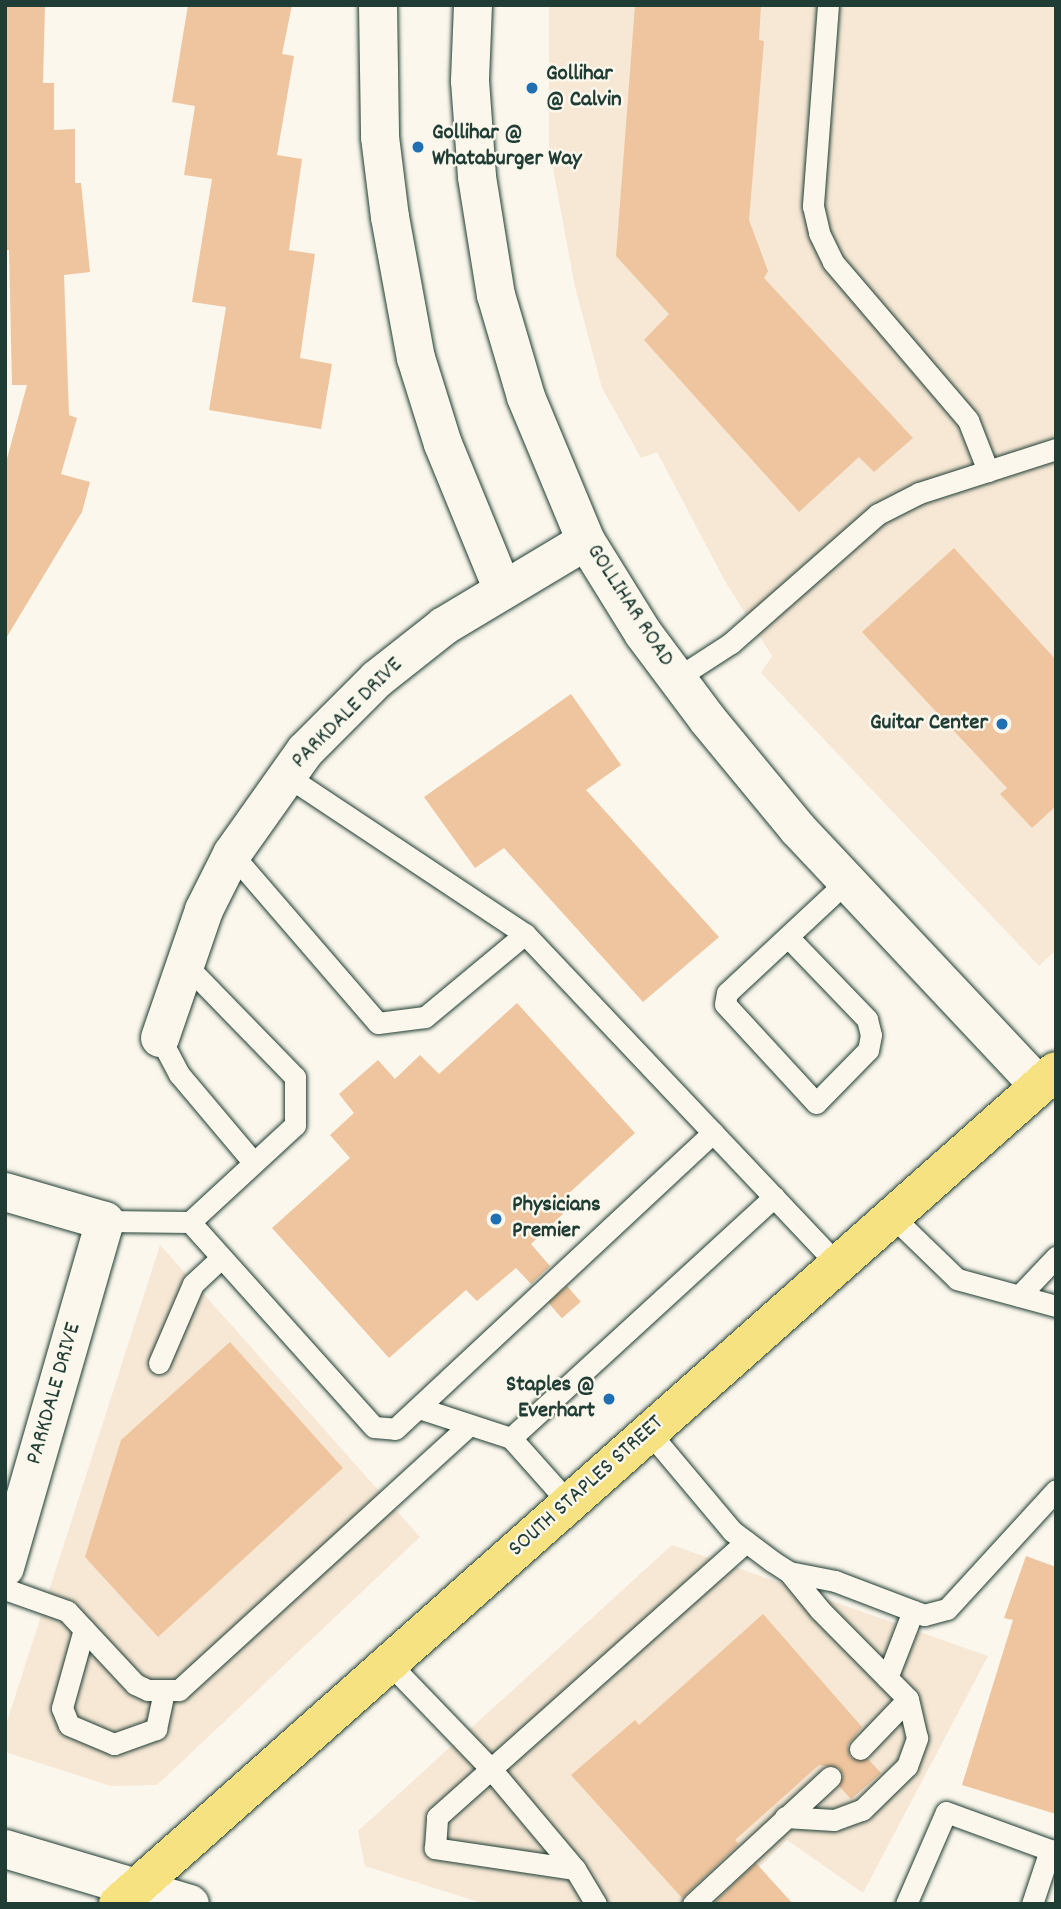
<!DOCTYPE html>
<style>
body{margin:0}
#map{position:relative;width:1061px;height:1909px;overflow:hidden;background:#fbf7ec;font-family:Dekko,sans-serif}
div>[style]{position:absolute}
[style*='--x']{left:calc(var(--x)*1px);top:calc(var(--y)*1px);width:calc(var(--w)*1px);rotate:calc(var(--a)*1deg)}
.built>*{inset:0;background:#f7e8d5}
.building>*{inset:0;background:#eec59e;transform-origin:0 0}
.roads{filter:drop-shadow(0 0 2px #1f3d34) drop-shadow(0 0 2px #1f3d34)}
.lane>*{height:21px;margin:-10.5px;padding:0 10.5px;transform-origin:10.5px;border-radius:10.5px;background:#fbf7ec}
.street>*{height:38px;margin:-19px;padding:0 19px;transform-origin:19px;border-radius:19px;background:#fbf7ec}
.secondary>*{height:38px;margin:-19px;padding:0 19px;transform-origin:19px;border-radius:19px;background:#fbf7ec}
.primary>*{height:38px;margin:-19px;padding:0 19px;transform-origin:19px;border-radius:19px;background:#f7e281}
.dots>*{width:19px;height:19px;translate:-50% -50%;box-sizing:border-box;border:4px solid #fbf7ec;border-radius:50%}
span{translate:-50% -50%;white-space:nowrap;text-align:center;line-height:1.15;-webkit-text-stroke:5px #fbf7ec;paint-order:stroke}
.poi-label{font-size:23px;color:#1f3d34;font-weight:700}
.left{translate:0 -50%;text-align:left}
.right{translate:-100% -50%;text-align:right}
.street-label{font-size:23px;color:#1f3d34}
.frame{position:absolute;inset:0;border:7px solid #1f3d34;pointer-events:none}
</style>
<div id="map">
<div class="built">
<i style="clip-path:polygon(549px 5px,1056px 5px,1056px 950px,1039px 966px,761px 673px,772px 656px,726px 583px,657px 452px,641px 458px,602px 388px,575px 287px,549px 147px)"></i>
<i style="clip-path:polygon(160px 1245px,420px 1537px,157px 1785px,111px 1786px,5px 1752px,5px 1728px)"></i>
<i style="clip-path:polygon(672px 1545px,988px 1656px,863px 1893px,787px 1840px,721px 1904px,485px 1904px,365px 1866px,358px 1831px)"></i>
</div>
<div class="building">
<i style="clip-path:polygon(5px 5px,45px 5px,43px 83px,54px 83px,54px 130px,75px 129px,75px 183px,81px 183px,90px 272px,64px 275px,69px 415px,77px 418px,61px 474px,90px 482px,82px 512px,5px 640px,5px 466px,27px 385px,12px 385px,9px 250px,5px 250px)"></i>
<i style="clip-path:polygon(188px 5px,292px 5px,282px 54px,294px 56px,277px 155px,302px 159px,289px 250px,315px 254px,300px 358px,332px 364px,321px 429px,209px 410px,226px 307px,192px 302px,212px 179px,184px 175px,195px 106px,172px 102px)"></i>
<i style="clip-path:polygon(635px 5px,761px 5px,759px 40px,764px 41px,749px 220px,768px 271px,764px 278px,913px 438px,874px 472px,859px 457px,799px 512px,644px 340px,669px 314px,616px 256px)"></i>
<i style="clip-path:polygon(954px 548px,1056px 660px,1056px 806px,1032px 828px,1000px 794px,1007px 788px,862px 632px)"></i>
<i style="clip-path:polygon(571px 694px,621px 765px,586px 790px,719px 937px,643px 1002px,504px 848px,475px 868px,424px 797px)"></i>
<i style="clip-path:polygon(517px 1003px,635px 1133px,556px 1205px,563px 1214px,531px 1244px,550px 1266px,531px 1284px,516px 1268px,477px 1301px,466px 1290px,389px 1358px,272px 1228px,350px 1158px,330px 1135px,354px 1113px,339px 1094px,378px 1060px,395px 1079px,420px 1055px,439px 1074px)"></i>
<i style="left:567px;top:1286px;width:21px;height:25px;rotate:49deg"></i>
<i style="clip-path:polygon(230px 1342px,343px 1468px,158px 1637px,85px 1557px,121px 1440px)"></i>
<i style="clip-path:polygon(1026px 1556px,1056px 1567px,1056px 1814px,962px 1785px,1013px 1620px,1004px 1618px)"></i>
<i style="clip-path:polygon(763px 1614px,862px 1727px,848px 1745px,850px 1758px,868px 1759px,881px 1773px,851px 1799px,839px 1786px,843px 1775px,839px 1768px,819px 1765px,735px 1840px,739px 1844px,682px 1898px,571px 1775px,635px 1720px,639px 1725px)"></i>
<i style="clip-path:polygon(756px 1863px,793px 1904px,713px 1904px)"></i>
</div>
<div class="roads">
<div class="lane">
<i style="--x:828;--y:5;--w:202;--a:94.3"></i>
<i style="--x:813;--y:206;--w:28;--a:77"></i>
<i style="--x:819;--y:233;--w:32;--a:64"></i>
<i style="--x:833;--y:262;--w:208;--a:49.5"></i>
<i style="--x:968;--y:420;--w:55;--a:68.6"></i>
<i style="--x:677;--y:678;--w:64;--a:-32.9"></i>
<i style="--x:731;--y:643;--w:196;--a:-41.3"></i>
<i style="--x:878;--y:514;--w:46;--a:-27.1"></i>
<i style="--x:919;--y:493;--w:144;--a:-17.8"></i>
<i style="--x:287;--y:776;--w:286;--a:33.6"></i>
<i style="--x:525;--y:934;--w:456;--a:46.6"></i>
<i style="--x:232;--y:854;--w:223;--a:49.2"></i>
<i style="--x:378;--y:1023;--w:47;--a:-7.3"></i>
<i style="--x:425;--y:1017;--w:130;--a:-39.7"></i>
<i style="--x:788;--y:937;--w:114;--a:46.1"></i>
<i style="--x:867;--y:1019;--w:16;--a:76"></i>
<i style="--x:871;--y:1035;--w:15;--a:101"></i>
<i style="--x:868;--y:1050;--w:74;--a:134.5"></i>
<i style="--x:816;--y:1103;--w:134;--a:-132.6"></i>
<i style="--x:725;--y:1004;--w:11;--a:-80"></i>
<i style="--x:727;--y:993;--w:164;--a:-43"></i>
<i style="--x:185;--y:964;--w:158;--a:45.8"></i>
<i style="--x:295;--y:1077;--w:48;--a:90"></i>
<i style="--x:295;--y:1125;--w:143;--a:137.3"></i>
<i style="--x:160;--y:1038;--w:41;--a:62.2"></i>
<i style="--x:179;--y:1074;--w:116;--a:49.9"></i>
<i style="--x:892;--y:1216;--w:91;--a:44.1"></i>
<i style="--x:957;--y:1279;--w:103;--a:15.3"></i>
<i style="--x:105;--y:1221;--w:85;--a:0.7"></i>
<i style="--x:190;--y:1222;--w:275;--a:48.1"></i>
<i style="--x:374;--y:1427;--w:21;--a:5"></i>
<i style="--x:395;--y:1429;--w:435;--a:-43"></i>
<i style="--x:1019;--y:1296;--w:54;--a:-46.5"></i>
<i style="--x:159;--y:1363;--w:86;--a:-66.7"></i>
<i style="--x:193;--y:1284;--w:38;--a:-43"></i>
<i style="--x:419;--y:1408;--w:97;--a:18.1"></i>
<i style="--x:511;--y:1438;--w:87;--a:48.3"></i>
<i style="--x:649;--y:1432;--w:129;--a:50"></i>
<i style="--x:732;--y:1531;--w:50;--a:36.9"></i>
<i style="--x:772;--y:1561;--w:20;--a:33"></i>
<i style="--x:789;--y:1572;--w:47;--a:11.1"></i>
<i style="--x:835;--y:1581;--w:95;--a:20.9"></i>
<i style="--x:924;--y:1615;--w:24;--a:-15"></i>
<i style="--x:947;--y:1609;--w:161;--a:-47.5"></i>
<i style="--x:511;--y:1438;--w:357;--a:-42.5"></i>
<i style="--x:5;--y:1589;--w:66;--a:19.5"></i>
<i style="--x:67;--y:1611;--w:100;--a:47"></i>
<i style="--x:135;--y:1684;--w:14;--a:25"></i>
<i style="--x:148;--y:1690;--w:31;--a:0"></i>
<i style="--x:179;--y:1690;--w:393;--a:-42.4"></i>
<i style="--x:84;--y:1629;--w:82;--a:105.6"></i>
<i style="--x:62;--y:1708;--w:18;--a:68"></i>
<i style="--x:69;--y:1725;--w:49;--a:22.9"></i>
<i style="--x:114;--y:1744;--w:45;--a:-19.7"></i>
<i style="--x:156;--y:1729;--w:39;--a:-78"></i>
<i style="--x:389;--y:1663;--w:147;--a:46.1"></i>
<i style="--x:491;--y:1769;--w:131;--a:50"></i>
<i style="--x:575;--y:1869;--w:41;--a:59"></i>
<i style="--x:887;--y:1678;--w:72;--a:-68.8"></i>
<i style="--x:860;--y:1749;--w:69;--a:-46.2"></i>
<i style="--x:785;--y:1817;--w:49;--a:3.5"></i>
<i style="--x:834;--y:1820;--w:30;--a:-20"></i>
<i style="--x:862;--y:1810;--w:63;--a:-44.4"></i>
<i style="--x:907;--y:1766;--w:30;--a:-70"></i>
<i style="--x:917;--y:1738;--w:40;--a:-103"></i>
<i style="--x:908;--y:1699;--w:125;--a:-134.7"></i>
<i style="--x:820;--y:1610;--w:49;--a:-129.2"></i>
<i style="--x:575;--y:1869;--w:142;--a:-171.5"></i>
<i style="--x:435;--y:1848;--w:31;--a:-86"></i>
<i style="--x:437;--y:1817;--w:414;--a:-41.7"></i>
<i style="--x:693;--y:1904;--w:187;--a:-42.8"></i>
<i style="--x:906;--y:1904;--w:100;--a:-66.5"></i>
<i style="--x:946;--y:1812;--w:111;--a:20.1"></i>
<i style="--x:1050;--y:1850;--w:57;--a:108.4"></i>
</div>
<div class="street">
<i style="--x:378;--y:5;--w:132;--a:89.1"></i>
<i style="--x:380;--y:137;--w:81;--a:82.9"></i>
<i style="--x:390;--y:217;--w:143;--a:79.6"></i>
<i style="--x:416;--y:358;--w:90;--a:72.6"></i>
<i style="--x:443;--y:444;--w:158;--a:67.7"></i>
<i style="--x:160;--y:1038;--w:135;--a:-71"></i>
<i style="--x:204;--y:910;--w:63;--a:-63.4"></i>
<i style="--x:232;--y:854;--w:126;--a:-54.7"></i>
<i style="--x:305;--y:751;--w:102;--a:-45"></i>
<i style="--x:377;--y:679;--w:85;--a:-38.3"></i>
<i style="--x:444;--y:626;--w:165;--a:-30.9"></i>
<i style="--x:5;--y:1192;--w:104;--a:16.2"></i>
<i style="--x:105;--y:1221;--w:361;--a:106.1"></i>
</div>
<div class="secondary">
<i style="--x:473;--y:5;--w:76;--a:92.3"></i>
<i style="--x:470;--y:81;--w:96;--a:85.8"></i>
<i style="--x:477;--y:177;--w:120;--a:80.9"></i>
<i style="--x:496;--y:295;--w:106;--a:73.6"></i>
<i style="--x:526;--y:397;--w:156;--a:67.4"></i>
<i style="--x:586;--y:541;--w:108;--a:58.2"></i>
<i style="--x:643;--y:633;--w:109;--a:53.2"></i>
<i style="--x:708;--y:720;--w:141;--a:50.5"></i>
<i style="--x:798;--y:829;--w:352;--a:46.8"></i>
<i style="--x:5;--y:1849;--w:193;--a:16.6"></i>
</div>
<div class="primary">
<i style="--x:118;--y:1904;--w:1254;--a:-41.61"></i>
</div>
</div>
<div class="dots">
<i style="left:532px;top:88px;background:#1f6fb2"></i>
<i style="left:418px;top:147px;background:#1f6fb2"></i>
<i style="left:1002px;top:724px;background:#1f6fb2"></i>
<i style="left:496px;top:1219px;background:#1f6fb2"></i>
<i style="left:609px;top:1399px;background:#1f6fb2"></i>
</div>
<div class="poi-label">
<span class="left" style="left:546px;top:88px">Gollihar<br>@ Calvin</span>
<span class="left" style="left:432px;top:147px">Gollihar @<br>Whataburger Way</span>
<span class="right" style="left:988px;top:724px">Guitar Center</span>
<span class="left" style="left:512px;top:1219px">Physicians<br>Premier</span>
<span class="right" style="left:595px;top:1399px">Staples @<br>Everhart</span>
</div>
<div class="street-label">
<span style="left:629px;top:606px;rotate:57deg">GOLLIHAR ROAD</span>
<span style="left:348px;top:714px;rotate:-45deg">PARKDALE DRIVE</span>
<span style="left:55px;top:1394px;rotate:-74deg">PARKDALE DRIVE</span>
<span style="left:587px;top:1487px;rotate:-42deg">SOUTH STAPLES STREET</span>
</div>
<div class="frame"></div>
</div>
